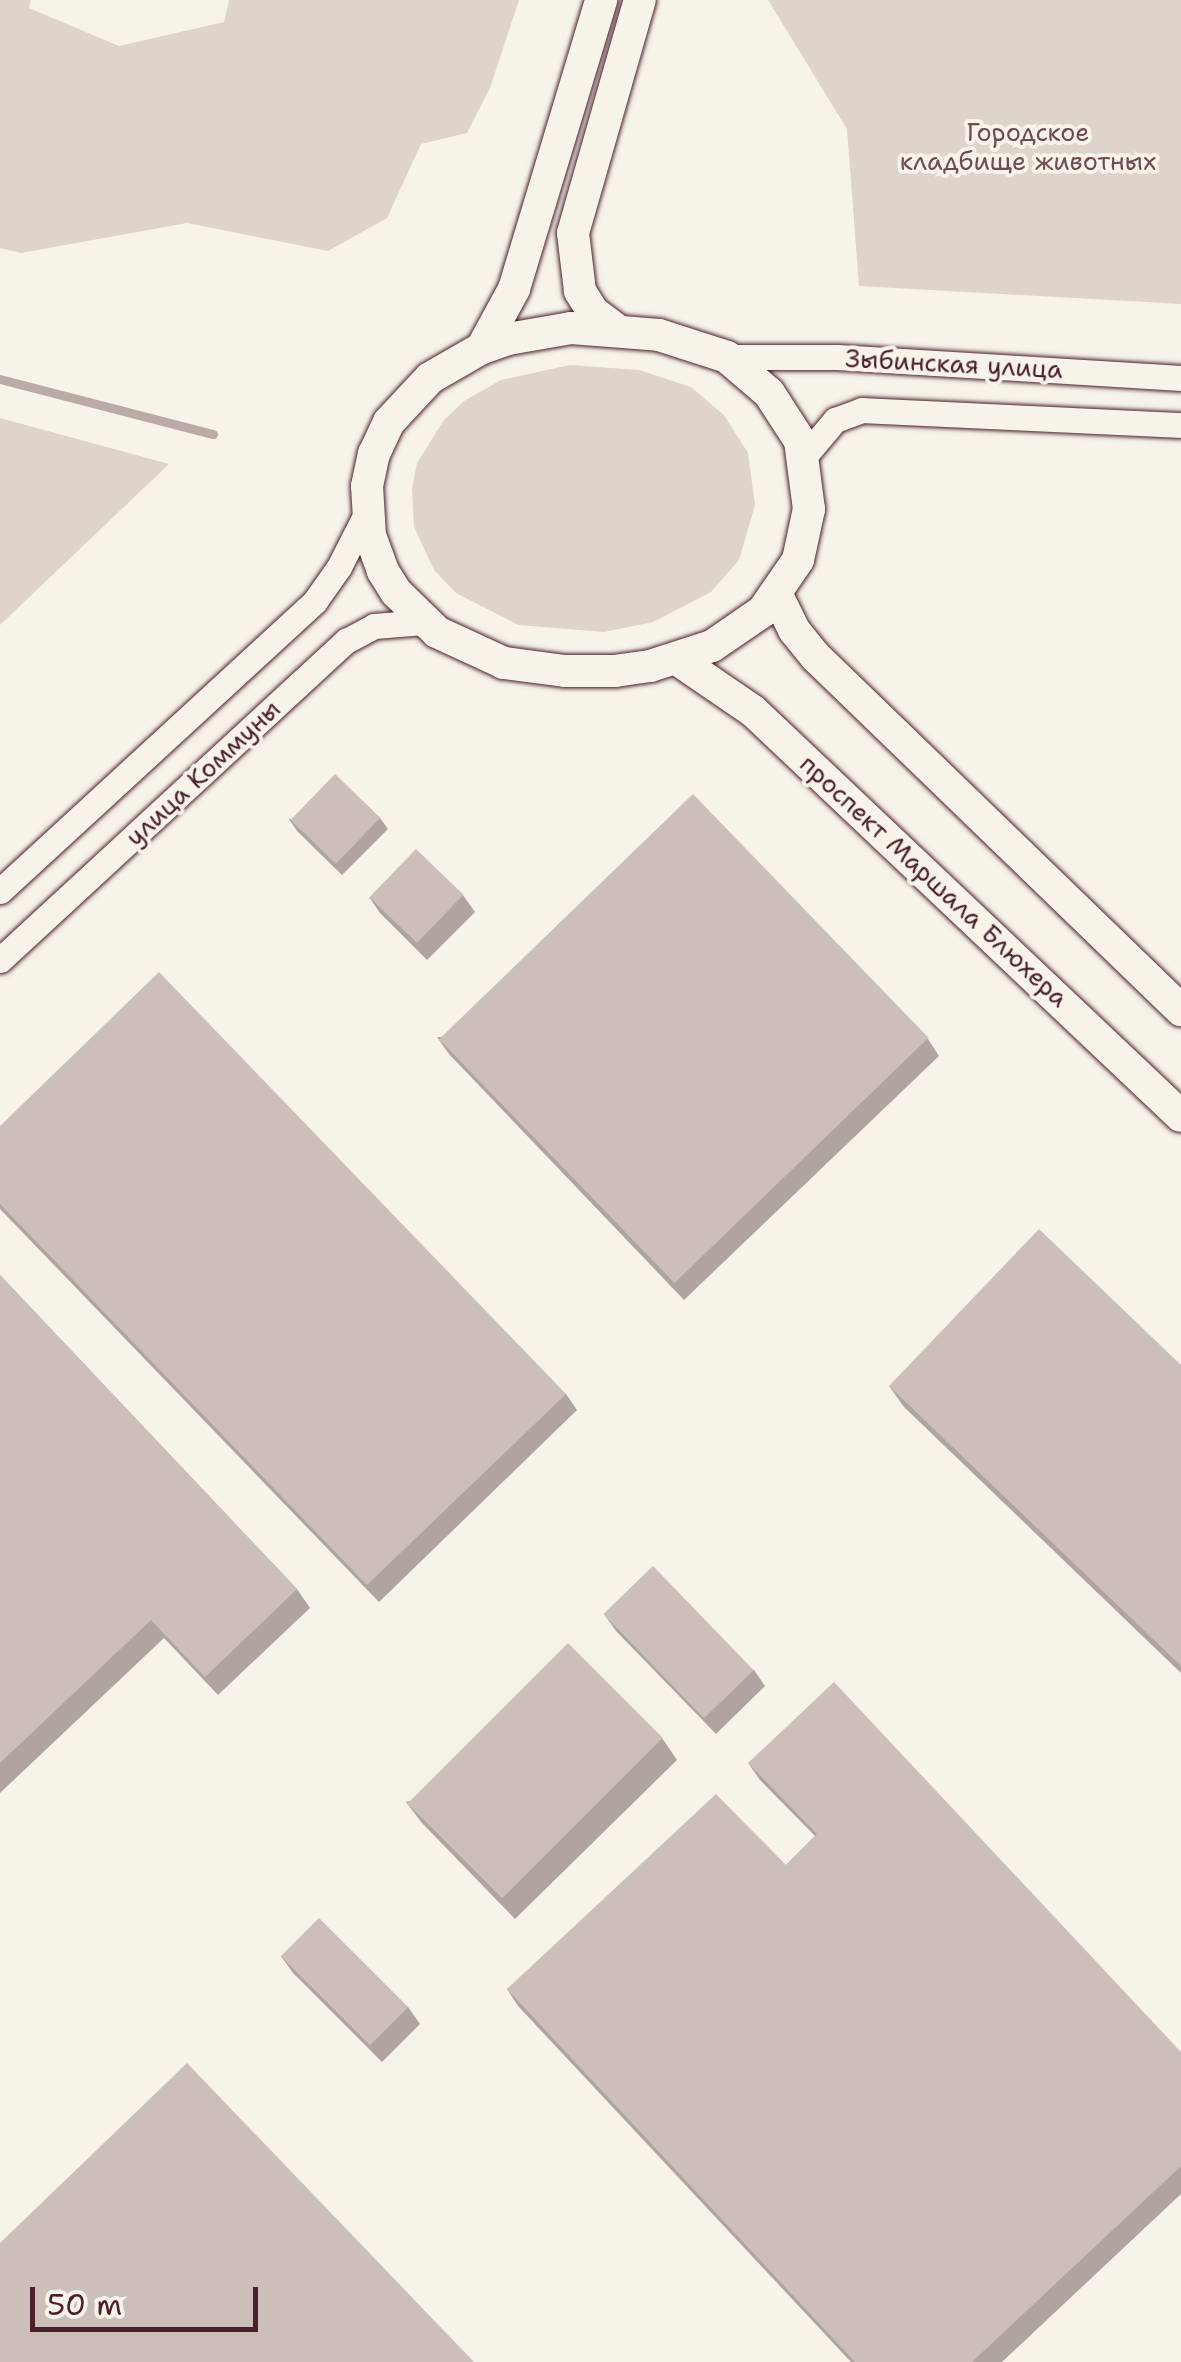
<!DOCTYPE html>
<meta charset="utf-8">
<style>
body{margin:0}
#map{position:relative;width:1181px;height:2362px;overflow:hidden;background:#f7f3e8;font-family:"Shantell Sans",sans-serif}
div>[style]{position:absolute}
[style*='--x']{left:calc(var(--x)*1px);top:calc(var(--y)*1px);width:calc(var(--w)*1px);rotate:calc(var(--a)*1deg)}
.green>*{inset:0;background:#ded4cc}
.stream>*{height:9px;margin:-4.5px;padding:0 4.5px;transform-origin:4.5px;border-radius:4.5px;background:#bcaaa7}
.roads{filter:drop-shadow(0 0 2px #4a1f2b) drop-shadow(0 0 2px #4a1f2b)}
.minor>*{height:25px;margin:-12.5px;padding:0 12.5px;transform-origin:12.5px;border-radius:12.5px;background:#f7f3e8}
.tertiary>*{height:32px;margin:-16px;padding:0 16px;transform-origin:16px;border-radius:16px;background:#f7f3e8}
.wall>*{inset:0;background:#afa49f}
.building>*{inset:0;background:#ccbfb9;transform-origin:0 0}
span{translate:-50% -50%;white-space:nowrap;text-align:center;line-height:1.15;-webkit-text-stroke:8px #f7f3e8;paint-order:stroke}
.park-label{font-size:25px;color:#6f4c53}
.street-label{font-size:25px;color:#4a1f2b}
.scale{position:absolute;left:30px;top:2287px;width:228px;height:45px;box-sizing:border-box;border:5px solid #4a1f2b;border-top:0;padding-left:12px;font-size:30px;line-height:35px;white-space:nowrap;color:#4a1f2b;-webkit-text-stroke:8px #f7f3e8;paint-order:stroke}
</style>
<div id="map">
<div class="green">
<i style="clip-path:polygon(0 0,31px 0,29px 8px,119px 46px,224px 22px,229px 0,519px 0,490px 88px,467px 133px,421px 144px,387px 218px,328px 251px,187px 223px,21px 253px,0 248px)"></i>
<i style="clip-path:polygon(768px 0,1181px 0,1181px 304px,859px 286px,847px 129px)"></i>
<i style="clip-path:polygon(570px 365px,639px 370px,691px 387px,724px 415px,748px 453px,755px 505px,739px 560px,711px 592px,653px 622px,604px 632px,518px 625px,456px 593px,434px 570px,414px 527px,412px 488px,417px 463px,444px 420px,464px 401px,501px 380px)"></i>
<i style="clip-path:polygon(0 418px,169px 464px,0 625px)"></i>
</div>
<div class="stream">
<i style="--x:0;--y:379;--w:220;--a:14.5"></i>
</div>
<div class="roads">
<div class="minor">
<i style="--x:727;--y:357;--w:110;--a:0"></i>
<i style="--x:837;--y:357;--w:345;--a:3.5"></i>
<i style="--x:803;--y:458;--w:50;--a:-49.9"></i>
<i style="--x:835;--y:420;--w:29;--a:-20"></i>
<i style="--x:862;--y:410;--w:319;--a:2.7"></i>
<i style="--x:0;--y:891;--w:428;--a:-42.6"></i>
<i style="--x:315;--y:601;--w:42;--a:-54.8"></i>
<i style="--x:339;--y:567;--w:62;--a:-63"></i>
<i style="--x:0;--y:960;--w:471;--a:-42.7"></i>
<i style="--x:346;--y:641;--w:32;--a:-28"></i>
<i style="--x:374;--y:626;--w:50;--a:-4.6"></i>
</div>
<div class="tertiary">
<i style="--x:571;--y:328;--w:88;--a:4.5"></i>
<i style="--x:659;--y:335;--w:71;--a:17.9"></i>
<i style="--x:727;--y:357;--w:55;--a:40.6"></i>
<i style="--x:769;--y:393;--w:57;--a:57.1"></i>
<i style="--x:800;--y:441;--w:69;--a:82.5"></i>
<i style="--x:809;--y:509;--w:52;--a:102.2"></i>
<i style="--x:798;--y:560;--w:62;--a:124.5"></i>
<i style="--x:763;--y:611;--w:62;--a:145.5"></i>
<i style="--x:712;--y:646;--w:65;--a:162.1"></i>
<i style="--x:650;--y:666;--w:35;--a:172"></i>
<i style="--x:615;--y:671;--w:50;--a:180"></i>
<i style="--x:565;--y:671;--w:62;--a:-172.5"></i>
<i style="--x:504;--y:663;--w:74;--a:-155.2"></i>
<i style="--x:437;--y:632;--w:57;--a:-135.7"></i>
<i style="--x:396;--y:592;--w:25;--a:-122"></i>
<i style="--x:383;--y:571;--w:37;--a:-110"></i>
<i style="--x:370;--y:536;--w:50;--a:-93.4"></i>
<i style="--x:367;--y:486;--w:33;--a:-78"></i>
<i style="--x:374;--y:454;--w:35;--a:-65"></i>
<i style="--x:389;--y:422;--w:60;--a:-47"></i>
<i style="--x:430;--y:378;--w:60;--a:-30"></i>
<i style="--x:482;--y:348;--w:28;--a:-19"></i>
<i style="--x:508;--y:339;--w:64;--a:-9.9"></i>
<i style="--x:617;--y:330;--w:30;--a:-143"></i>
<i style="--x:593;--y:312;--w:25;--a:-122"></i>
<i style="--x:580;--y:291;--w:58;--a:-96.9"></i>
<i style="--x:573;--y:233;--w:242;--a:-74"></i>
<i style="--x:482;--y:348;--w:67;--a:-61.5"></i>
<i style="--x:514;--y:289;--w:302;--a:-73.2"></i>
<i style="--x:777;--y:595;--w:39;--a:64"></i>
<i style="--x:794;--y:630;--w:35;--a:51"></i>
<i style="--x:816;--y:657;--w:508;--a:44.04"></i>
<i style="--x:677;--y:659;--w:92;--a:34.4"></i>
<i style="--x:753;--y:711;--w:589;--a:43.42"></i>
</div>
</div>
<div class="wall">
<i style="clip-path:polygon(380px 818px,388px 829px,342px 875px,297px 831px,289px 819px)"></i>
<i style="clip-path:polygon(463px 895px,475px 912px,427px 960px,380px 913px,369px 897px)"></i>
<i style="clip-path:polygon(437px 1037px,928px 1039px,939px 1056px,684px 1300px,449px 1054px)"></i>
<i style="clip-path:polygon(0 1126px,566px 1394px,577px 1410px,379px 1602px,0 1209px)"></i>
<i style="clip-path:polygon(0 1275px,297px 1589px,310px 1608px,218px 1695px,164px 1638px,0 1793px)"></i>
<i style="clip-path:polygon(1181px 1365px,1181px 1673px,904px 1407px,889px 1386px)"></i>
<i style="clip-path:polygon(604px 1614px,754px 1670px,765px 1686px,716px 1734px,616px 1631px)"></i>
<i style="clip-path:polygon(662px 1738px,677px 1760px,515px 1919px,422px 1823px,406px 1802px)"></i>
<i style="clip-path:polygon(748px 1763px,1181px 2052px,1181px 2194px,1002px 2362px,851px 2362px,518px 2006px,507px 1989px,786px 1865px,815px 1836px,760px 1780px)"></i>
<i style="clip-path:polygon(281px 1956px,408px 2007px,420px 2024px,382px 2062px,293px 1973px)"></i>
</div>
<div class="building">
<i style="left:335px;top:774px;width:63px;height:64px;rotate:44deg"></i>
<i style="left:693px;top:794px;width:339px;height:353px;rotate:46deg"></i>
<i style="left:416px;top:849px;width:66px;height:67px;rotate:44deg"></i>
<i style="clip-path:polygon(159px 972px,566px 1394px,367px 1585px,0 1204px,0 1126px)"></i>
<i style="clip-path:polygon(1039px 1229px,1181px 1365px,1181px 1666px,889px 1386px)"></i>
<i style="clip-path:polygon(0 1275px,297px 1589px,205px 1677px,151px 1620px,0 1763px)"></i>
<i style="left:653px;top:1566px;width:145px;height:69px;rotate:46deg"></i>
<i style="left:568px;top:1643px;width:134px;height:227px;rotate:45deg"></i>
<i style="clip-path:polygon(834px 1682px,1181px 2052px,1181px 2166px,972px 2362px,855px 2362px,507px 1989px,716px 1794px,786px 1865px,817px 1834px,748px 1763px)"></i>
<i style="left:319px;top:1918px;width:126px;height:54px;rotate:45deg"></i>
<i style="clip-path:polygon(187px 2063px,474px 2362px,0 2362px,0 2243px)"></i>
</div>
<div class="park-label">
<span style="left:1028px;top:147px">Городское<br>кладбище животных</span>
</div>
<div class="street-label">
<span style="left:954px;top:364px;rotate:3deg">Зыбинская улица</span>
<span style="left:203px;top:773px;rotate:-43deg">улица Коммуны</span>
<span style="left:934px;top:881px;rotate:43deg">проспект Маршала Блюхера</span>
</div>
<div class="scale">50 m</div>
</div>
